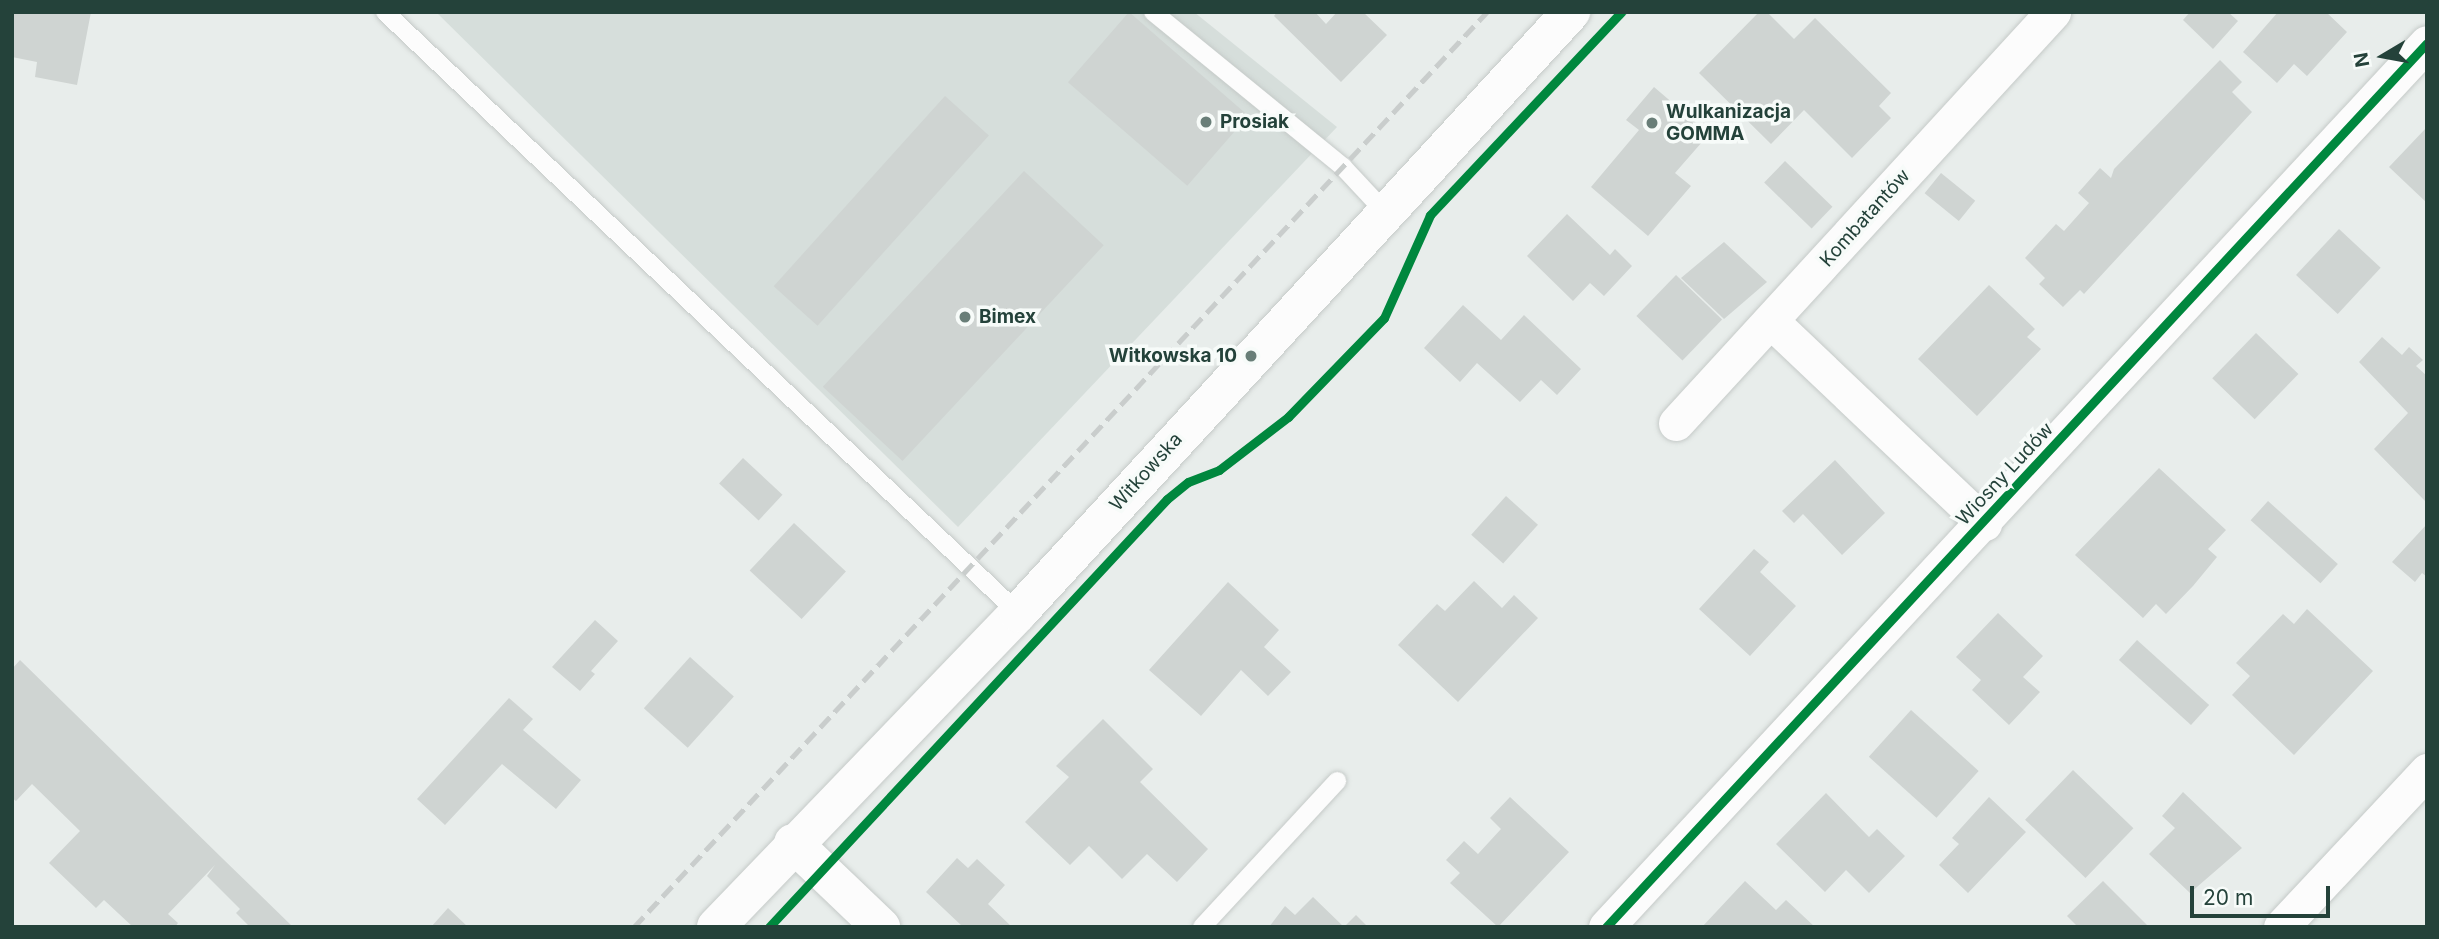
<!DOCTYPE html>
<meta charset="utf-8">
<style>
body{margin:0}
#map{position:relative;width:2439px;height:939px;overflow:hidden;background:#e8edeb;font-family:Inter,sans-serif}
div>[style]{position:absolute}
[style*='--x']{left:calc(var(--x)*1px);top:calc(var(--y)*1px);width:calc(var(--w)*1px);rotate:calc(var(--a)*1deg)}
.built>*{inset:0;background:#d6dedb}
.building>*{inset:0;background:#cfd4d2;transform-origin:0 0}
.roads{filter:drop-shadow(0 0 2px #c5cac8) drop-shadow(0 0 2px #c5cac8)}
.lane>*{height:18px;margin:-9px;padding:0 9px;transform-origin:9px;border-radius:9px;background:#fcfcfc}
.street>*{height:35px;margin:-17.5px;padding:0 17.5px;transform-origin:17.5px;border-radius:17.5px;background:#fcfcfc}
.secondary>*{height:38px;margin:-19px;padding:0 19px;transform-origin:19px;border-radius:19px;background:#fcfcfc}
.rail>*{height:5px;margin-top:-2.5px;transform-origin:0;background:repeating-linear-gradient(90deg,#c9cdcc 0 14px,transparent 0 21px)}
.cycleway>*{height:9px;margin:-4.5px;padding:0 4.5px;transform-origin:4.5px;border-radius:4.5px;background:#00873e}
.dots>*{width:19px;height:19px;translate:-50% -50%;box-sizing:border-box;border:4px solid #f7fbf9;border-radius:50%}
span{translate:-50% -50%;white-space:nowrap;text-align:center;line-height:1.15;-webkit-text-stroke:7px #f7fbf9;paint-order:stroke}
.poi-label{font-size:19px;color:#24423a;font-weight:700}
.left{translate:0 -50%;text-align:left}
.right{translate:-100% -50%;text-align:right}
.street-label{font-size:19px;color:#24423a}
.frame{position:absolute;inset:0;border:14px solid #24423a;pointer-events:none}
.north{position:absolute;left:2348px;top:21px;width:70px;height:70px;-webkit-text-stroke:5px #f7fbf9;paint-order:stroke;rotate:260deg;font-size:19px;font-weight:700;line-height:28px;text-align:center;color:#24423a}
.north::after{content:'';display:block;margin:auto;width:24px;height:32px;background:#24423a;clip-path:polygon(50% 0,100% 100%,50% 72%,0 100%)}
.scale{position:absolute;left:2190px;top:886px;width:140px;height:32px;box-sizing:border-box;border:4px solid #24423a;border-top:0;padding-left:9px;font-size:21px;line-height:24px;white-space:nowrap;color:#24423a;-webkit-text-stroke:5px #f7fbf9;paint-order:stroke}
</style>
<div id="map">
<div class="built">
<i style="clip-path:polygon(436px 12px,1194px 12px,1337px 127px,958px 527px)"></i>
</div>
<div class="building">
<i style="clip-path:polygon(12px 12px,91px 12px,77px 85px,35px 77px,37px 62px,12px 57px)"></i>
<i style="left:1129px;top:12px;width:158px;height:93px;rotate:41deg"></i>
<i style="clip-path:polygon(1277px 12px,1315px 12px,1326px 24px,1337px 12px,1363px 12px,1387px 35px,1341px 82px,1274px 16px)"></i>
<i style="clip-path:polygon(1759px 12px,1767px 12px,1794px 39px,1815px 18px,1891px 93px,1879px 106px,1891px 118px,1852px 158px,1804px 110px,1771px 144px,1699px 73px)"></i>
<i style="clip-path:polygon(2190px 12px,2228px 12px,2238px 21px,2213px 49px,2183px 20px)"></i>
<i style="clip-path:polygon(2278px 12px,2326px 12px,2347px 32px,2307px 76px,2294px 64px,2277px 83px,2243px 52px)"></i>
<i style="clip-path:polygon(2220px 60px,2242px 82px,2232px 92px,2252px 112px,2084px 294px,2080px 290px,2063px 307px,2039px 284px,2045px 278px,2025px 258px,2056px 224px,2064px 231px,2089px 203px,2078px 193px,2100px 168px,2111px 178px,2114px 169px)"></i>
<i style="clip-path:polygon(1654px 87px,1709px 134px,1675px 173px,1691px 186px,1648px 236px,1591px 187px,1639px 130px,1626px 120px)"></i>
<i style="left:945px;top:96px;width:59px;height:256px;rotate:42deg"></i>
<i style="clip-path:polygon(2427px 127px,2427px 203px,2389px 167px)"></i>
<i style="left:1785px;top:161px;width:66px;height:30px;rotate:44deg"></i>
<i style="left:1024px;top:171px;width:109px;height:295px;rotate:43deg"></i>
<i style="left:1941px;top:173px;width:44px;height:26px;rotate:39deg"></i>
<i style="clip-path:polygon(1567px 214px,1610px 255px,1615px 249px,1632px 266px,1604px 296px,1590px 283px,1573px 301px,1527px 256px)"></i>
<i style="left:2339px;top:229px;width:57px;height:63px;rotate:43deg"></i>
<i style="clip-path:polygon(1724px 242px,1767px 282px,1724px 319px,1681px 278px)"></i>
<i style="left:1676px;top:275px;width:64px;height:57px;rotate:44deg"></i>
<i style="clip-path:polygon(1989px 285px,2035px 329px,2027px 337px,2041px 349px,1977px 416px,1918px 359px)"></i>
<i style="clip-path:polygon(1463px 305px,1501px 340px,1524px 315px,1581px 369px,1557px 395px,1541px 380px,1520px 402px,1477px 363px,1460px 382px,1424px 348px)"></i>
<i style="left:2256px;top:333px;width:59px;height:63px;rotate:44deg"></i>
<i style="clip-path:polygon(2382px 337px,2402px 355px,2409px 347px,2423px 360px,2416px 366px,2427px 376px,2427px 503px,2374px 449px,2408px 413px,2359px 362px)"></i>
<i style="left:743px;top:458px;width:54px;height:35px;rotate:43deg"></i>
<i style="clip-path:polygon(1835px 460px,1885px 513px,1842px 555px,1803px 514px,1794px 523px,1782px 511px)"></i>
<i style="clip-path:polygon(2159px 468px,2226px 530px,2208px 549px,2217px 557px,2193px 586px,2166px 614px,2156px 604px,2143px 618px,2075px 555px)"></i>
<i style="left:1506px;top:496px;width:43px;height:52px;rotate:42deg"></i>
<i style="left:2268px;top:501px;width:94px;height:26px;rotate:42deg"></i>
<i style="left:794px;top:523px;width:71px;height:65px;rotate:43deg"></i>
<i style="clip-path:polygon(2427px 524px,2427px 577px,2422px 573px,2415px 582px,2392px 562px)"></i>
<i style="clip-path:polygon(1754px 549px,1769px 562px,1760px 572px,1796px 606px,1750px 656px,1699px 609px)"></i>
<i style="clip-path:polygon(1474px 581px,1502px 608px,1514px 595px,1538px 618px,1458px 702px,1398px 645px,1437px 604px,1445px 611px)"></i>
<i style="clip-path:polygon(1228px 582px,1279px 630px,1264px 647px,1291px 672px,1268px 696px,1241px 670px,1201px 716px,1149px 670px)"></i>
<i style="clip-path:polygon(2307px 609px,2373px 671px,2294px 755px,2232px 695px,2250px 676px,2236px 663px,2283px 614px,2294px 624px)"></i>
<i style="clip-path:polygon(1998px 613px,2043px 656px,2023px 677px,2040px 692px,2009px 725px,1972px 690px,1981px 680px,1956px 657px)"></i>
<i style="clip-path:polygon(595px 620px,618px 641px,591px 671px,595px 674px,580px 691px,552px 667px)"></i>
<i style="left:2137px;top:640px;width:97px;height:27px;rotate:42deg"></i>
<i style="left:690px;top:657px;width:59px;height:69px;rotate:42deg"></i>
<i style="clip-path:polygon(20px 660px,222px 858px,293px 927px,250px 927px,236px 913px,240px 909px,207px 876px,215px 865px,168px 914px,178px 923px,175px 927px,133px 927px,104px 900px,96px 908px,49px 863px,80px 831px,32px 784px,16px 801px,12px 798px,12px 669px)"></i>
<i style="clip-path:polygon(509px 698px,533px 719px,523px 730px,581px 780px,556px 809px,502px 764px,445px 825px,417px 799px)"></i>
<i style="left:1911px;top:710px;width:91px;height:63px;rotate:42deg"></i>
<i style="clip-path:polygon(1103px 719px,1153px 769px,1140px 782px,1208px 849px,1177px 882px,1147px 854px,1122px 879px,1089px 846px,1070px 865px,1025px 822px,1069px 777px,1056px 766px)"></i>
<i style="left:2073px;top:770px;width:84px;height:69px;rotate:44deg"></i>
<i style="clip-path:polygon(2183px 792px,2242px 848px,2190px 893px,2149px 854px,2175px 828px,2162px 816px)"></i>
<i style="clip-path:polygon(1826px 793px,1869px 837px,1877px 829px,1905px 856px,1869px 893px,1846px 870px,1825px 892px,1776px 844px)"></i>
<i style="clip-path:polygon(1510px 797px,1569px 852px,1498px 927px,1450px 883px,1460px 873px,1446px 860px,1464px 841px,1478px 854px,1501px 829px,1490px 818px)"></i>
<i style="clip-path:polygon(1989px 797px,2026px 832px,1968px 893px,1939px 865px,1959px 844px,1952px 838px)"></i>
<i style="clip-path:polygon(957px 858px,968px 868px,977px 859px,1005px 885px,988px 904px,1012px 927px,963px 927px,926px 892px)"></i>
<i style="clip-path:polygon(1745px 881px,1776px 910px,1786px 900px,1815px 927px,1702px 927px)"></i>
<i style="clip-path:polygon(2103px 881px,2149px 927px,2078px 927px,2067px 916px)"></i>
<i style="clip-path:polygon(1313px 897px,1344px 927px,1269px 927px,1285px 906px,1295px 915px)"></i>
<i style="clip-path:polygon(448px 908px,468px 927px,431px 927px)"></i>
<i style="clip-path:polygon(1356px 915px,1368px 927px,1344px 927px)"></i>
</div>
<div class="roads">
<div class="lane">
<i style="--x:385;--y:12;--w:873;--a:43.51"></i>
<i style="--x:1153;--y:12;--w:245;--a:39.2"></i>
<i style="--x:1343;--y:167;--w:60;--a:47"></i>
<i style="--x:1202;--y:927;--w:199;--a:-47.2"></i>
</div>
<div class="street">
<i style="--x:1771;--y:321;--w:294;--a:43.5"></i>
<i style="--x:1676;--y:423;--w:558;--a:-47.47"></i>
<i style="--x:1606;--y:927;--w:1206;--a:-47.12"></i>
<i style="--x:2281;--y:927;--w:214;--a:-46.9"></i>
</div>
<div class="secondary">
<i style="--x:793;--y:843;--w:122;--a:43.7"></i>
<i style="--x:716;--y:927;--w:436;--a:-46.1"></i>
<i style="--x:1018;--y:613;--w:817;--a:-47.38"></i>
</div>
</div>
<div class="rail">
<i style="--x:634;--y:927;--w:1251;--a:-47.01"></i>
</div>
<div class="cycleway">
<i style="--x:769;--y:927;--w:584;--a:-47.08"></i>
<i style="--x:1167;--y:499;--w:27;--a:-39"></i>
<i style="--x:1188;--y:482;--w:33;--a:-21"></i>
<i style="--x:1219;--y:470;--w:87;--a:-37.5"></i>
<i style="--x:1288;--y:417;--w:138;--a:-45.9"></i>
<i style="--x:1384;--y:318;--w:113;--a:-65.9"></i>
<i style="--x:1430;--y:215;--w:279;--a:-46.7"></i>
<i style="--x:1606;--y:927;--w:1206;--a:-47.12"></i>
</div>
<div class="dots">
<i style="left:1206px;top:122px;background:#697e78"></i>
<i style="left:1652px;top:123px;background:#697e78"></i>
<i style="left:965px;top:317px;background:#697e78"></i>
<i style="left:1251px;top:356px;background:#697e78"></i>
</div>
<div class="poi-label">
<span class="left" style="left:1666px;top:123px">Wulkanizacja<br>GOMMA</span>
<span class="left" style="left:1220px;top:122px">Prosiak</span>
<span class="left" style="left:979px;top:317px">Bimex</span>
<span class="right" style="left:1237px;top:356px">Witkowska 10</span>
</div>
<div class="street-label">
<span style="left:1865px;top:218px;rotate:-48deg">Kombatantów</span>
<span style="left:1146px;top:472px;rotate:-48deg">Witkowska</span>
<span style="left:2005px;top:474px;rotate:-47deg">Wiosny Ludów</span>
</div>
<div class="frame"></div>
<div class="north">N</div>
<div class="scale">20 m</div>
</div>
